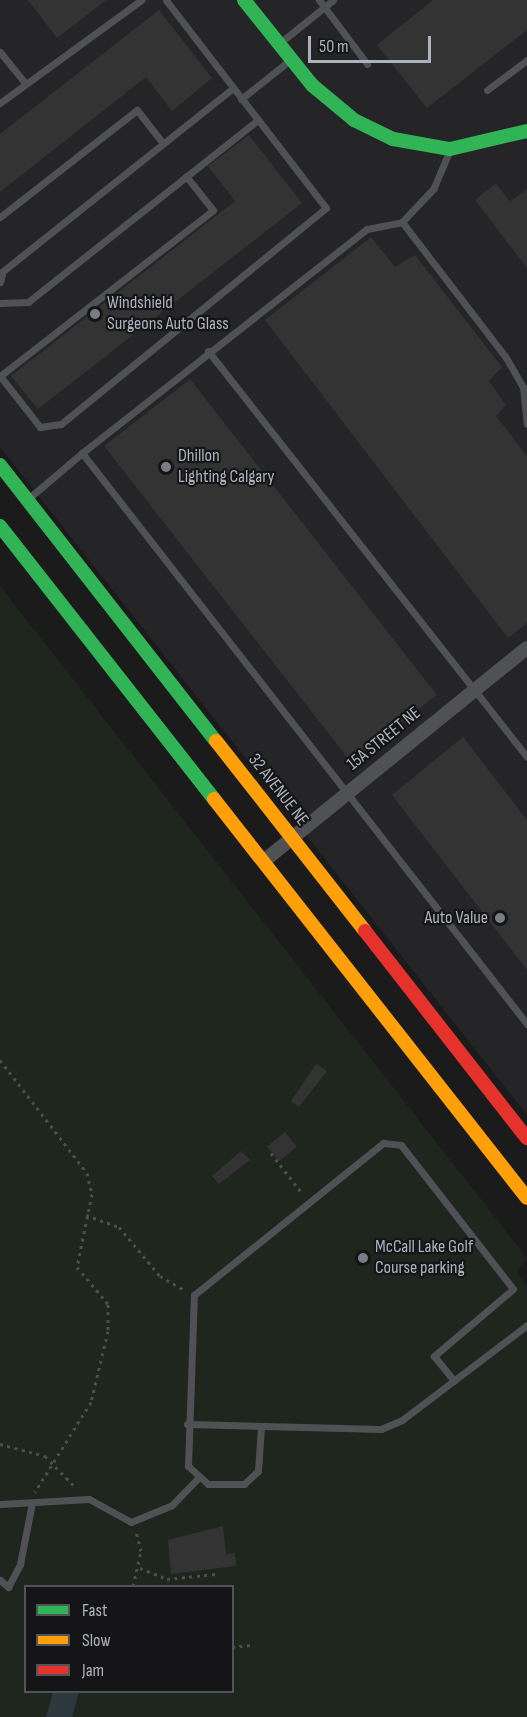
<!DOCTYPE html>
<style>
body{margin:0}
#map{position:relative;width:527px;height:1717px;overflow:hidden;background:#1b1b1b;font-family:"Sofia Sans Condensed",sans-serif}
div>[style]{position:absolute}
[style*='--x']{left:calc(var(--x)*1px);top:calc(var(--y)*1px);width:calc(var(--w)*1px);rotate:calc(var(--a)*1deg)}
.built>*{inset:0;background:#252527}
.green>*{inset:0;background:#1e261e}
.water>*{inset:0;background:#2d393e}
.building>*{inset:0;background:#333;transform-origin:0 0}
.path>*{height:3px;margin-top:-1.5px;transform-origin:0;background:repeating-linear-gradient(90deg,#4b4d4f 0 3px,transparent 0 7.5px)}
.lane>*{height:7px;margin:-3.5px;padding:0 3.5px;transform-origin:3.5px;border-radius:3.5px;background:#4f5154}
.street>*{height:14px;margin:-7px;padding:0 7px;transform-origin:7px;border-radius:7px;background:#4f5154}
.fast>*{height:14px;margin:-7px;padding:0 7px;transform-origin:7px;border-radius:7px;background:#30b455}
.slow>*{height:14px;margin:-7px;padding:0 7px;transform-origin:7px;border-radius:7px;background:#ff9f0a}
.jam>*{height:14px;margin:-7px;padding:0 7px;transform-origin:7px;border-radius:7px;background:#e5322d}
.dots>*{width:16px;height:16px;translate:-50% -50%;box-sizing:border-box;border:3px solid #151517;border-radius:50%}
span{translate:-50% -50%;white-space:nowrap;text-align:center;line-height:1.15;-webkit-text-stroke:4.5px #151517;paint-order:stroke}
.poi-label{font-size:18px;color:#acb3bc}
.left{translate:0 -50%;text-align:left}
.right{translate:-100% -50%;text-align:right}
.street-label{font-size:18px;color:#acb3bc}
.legend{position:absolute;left:24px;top:1585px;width:210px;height:108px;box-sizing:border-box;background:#151517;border:2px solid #515459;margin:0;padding:8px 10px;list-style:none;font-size:18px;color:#acb3bc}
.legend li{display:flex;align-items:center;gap:12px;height:30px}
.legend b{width:30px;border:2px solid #515459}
.scale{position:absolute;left:308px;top:36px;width:123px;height:27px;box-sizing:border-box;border:3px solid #acb3bc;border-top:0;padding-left:8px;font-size:18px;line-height:21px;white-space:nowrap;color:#acb3bc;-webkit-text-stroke:4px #151517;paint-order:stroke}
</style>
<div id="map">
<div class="built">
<i style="clip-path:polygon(0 0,527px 0,527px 1115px,0 447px)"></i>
</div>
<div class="green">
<i style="clip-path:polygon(evenodd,0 586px,527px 1258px,516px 1272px,527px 1286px,527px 1717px,0 1717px,0 586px,26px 1586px,232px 1586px,232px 1692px,26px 1692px,26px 1586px)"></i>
</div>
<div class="water">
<i style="clip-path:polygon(53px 1692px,79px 1692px,72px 1717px,46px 1717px)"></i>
</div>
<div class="building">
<i style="clip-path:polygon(28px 0,106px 0,57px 38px)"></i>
<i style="clip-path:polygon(433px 0,527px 0,527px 30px,427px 108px,377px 45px)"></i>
<i style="clip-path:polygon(159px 10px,212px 78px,172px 111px,146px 77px,0 192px,0 134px)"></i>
<i style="clip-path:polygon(249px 135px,302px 203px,38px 409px,11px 376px,235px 201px,208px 166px)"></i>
<i style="clip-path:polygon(496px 183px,510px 202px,527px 189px,527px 268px,475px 200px)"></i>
<i style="clip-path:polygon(371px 237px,395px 267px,415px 255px,502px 367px,489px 381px,506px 405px,496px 416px,527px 456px,527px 623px,508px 638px,265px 320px)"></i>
<i style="left:190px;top:379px;width:401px;height:109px;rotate:52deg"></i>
<i style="clip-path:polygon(463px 737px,527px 820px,527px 970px,392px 795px)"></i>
<i style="clip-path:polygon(316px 1064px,327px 1071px,299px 1107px,291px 1101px)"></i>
<i style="left:285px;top:1132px;width:19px;height:23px;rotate:51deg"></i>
<i style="clip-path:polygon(241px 1151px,250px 1160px,219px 1184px,212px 1176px)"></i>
<i style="clip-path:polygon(223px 1526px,226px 1554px,235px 1553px,236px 1566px,171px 1574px,168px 1540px)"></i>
</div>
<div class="path">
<i style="--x:0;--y:1060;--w:143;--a:52.4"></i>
<i style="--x:87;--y:1173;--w:22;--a:77"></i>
<i style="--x:92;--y:1194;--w:75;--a:101.6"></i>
<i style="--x:77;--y:1267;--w:48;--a:50"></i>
<i style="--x:108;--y:1304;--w:27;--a:90"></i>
<i style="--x:108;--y:1331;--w:73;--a:103.5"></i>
<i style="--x:91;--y:1402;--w:106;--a:121.9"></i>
<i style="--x:271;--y:1153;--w:51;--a:52.2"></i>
<i style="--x:86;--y:1215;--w:35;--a:20"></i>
<i style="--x:119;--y:1227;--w:64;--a:50.1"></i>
<i style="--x:160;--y:1276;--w:28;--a:30"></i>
<i style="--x:0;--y:1444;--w:47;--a:14.9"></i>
<i style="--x:45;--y:1456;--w:45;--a:45.9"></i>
<i style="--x:140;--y:1568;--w:29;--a:22"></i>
<i style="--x:167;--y:1579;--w:49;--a:-5.8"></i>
<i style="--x:133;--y:1586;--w:36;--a:-77"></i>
<i style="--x:141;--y:1551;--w:21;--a:-104"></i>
<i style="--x:232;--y:1647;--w:19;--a:-6"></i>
</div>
<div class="lane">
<i style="--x:319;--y:0;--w:80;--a:53.1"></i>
<i style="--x:281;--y:42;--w:67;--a:-38.9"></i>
<i style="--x:0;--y:52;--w:40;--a:51"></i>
<i style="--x:487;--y:90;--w:50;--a:-36.9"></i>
<i style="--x:241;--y:99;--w:61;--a:-38.4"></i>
<i style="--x:0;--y:103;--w:175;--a:-36.1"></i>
<i style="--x:449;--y:152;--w:39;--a:113"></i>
<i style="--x:434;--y:188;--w:47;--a:133.3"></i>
<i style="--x:402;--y:222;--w:169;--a:52.5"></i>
<i style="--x:505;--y:356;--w:36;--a:60"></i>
<i style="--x:523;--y:387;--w:37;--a:84"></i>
<i style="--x:0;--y:217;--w:174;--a:-38"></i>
<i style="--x:137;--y:110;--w:41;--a:52"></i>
<i style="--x:0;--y:282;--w:11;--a:-75"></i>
<i style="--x:3;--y:271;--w:294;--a:-38.5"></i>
<i style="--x:0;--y:303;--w:28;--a:-2"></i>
<i style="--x:28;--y:302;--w:293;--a:-38.4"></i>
<i style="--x:208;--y:351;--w:516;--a:51.84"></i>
<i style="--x:0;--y:376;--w:65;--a:51.9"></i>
<i style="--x:40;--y:427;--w:21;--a:-8"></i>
<i style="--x:61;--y:424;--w:342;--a:-39.2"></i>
<i style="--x:326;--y:208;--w:262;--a:-127.6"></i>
<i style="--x:0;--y:376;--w:270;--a:-37.9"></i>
<i style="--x:213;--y:210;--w:43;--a:-128.5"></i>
<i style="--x:82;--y:453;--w:362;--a:-38.2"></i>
<i style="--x:367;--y:229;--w:36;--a:-11"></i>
<i style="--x:29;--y:498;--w:70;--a:-40.3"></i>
<i style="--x:82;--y:453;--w:724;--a:52.07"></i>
<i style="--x:187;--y:1424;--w:194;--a:1.5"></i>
<i style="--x:381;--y:1429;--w:23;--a:-23"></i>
<i style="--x:402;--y:1420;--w:157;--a:-37.2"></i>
<i style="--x:261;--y:1427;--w:44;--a:93.9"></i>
<i style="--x:258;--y:1471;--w:19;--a:137"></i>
<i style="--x:244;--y:1484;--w:36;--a:180"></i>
<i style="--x:208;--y:1484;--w:27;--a:-138"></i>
<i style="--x:188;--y:1466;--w:171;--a:-88"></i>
<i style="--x:194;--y:1295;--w:243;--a:-38.8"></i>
<i style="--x:383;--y:1143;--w:18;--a:6"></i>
<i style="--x:401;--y:1145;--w:182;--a:52.1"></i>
<i style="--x:513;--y:1289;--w:104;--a:139.7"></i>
<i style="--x:434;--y:1356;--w:32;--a:51"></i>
<i style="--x:0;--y:1504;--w:89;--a:-3.2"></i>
<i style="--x:89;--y:1499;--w:48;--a:28.7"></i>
<i style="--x:131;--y:1522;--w:44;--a:-22.5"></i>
<i style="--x:172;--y:1505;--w:36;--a:-46"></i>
<i style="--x:0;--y:1580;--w:11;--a:41"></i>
<i style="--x:8;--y:1587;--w:26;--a:-62"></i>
<i style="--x:20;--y:1564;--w:62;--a:-78.9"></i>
</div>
<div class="street">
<i style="--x:265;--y:860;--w:337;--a:-39"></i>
</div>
<div class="fast">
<i style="--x:244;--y:0;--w:109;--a:51.3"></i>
<i style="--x:312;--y:85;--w:55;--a:39.8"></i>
<i style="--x:354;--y:120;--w:43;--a:26"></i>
<i style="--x:393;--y:139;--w:58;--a:10"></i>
<i style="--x:450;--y:149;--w:79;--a:-13.2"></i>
<i style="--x:0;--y:465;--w:350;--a:52"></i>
<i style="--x:0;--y:526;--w:347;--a:51.9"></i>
</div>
<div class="slow">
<i style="--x:216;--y:741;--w:241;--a:51.9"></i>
<i style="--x:214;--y:799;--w:507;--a:51.89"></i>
</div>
<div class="jam">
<i style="--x:365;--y:931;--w:263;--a:52"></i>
</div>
<div class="dots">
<i style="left:95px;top:314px;background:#797e84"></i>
<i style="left:166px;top:467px;background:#797e84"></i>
<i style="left:500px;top:918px;background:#797e84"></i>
<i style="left:363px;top:1258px;background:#797e84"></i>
</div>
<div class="poi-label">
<span class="left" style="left:107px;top:314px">Windshield<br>Surgeons Auto Glass</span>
<span class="left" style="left:178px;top:467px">Dhillon<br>Lighting Calgary</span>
<span class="right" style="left:488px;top:918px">Auto Value</span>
<span class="left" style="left:375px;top:1258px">McCall Lake Golf<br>Course parking</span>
</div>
<div class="street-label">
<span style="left:384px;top:739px;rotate:-39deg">15A STREET NE</span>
<span style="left:278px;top:790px;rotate:52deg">32 AVENUE NE</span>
</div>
<ul class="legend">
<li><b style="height:8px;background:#30b455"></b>Fast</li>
<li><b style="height:8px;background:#ff9f0a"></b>Slow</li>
<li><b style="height:8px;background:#e5322d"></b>Jam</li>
</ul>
<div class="scale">50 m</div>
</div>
